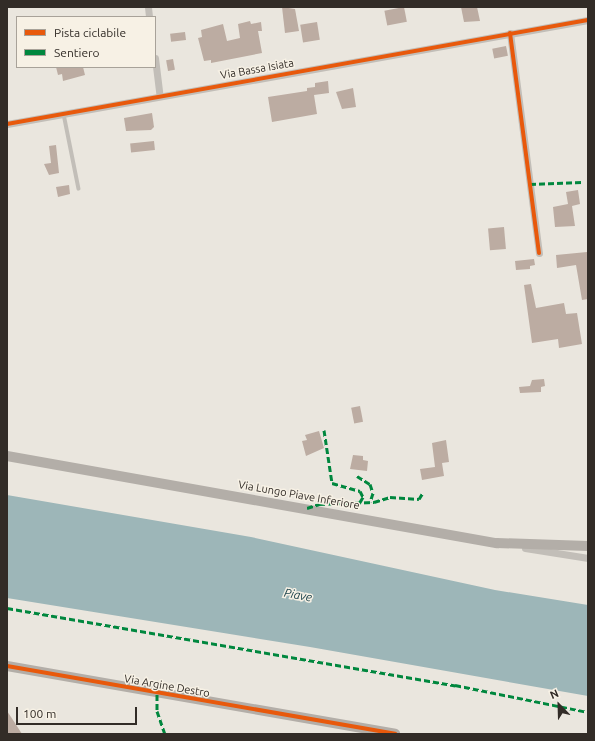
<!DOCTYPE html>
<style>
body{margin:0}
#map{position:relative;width:595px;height:741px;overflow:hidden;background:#eae6de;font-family:Ubuntu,sans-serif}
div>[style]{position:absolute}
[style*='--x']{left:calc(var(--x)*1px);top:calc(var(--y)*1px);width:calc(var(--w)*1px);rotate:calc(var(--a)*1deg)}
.water>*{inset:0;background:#9db6b8}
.building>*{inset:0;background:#bcaca2;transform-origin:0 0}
.lane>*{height:3.5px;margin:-1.75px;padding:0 1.75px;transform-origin:1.75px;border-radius:1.75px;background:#c2beb8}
.street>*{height:7px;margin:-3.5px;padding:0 3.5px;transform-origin:3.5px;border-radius:3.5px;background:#c2beb8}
.secondary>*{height:10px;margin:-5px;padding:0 5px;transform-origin:5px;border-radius:5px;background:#b3aea8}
.quiet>*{height:3px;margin-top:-1.5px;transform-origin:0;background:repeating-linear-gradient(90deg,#00873e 0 6px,transparent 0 9px)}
.cycleway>*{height:4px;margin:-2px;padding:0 2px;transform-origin:2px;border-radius:2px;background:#e8590c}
span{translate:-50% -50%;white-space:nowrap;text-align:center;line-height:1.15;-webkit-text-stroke:3px #f7f1e5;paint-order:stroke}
.street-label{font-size:11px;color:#322c27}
.water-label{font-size:12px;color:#21474f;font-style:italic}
.frame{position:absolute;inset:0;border:8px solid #322c27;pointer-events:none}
.legend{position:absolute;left:16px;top:16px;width:140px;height:52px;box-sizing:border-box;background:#f7f1e5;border:1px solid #a8a299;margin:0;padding:5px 7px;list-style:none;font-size:12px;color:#322c27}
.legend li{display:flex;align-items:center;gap:8px;height:20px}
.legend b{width:20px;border:1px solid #a8a299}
.north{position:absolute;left:539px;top:685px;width:40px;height:40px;-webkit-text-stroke:3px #f7f1e5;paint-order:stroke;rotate:337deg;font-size:11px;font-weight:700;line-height:16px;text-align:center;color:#322c27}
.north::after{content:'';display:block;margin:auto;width:14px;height:18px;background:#322c27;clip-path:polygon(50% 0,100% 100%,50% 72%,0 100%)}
.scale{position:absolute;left:16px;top:707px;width:121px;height:18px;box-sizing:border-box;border:2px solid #322c27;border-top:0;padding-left:5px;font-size:12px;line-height:14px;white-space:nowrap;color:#322c27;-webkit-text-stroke:3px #f7f1e5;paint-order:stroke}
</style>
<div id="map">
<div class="water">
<i style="clip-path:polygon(7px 495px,251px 537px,495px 590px,588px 605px,588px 696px,310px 647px,7px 598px)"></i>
</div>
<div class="building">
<i style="clip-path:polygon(282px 7px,295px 9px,299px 31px,285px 33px)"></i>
<i style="left:404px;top:7px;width:15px;height:20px;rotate:79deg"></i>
<i style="clip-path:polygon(461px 7px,477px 7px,480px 21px,464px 22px)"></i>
<i style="clip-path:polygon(250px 21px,251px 24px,261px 22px,262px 31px,258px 31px,262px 53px,211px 63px,211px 60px,204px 61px,198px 38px,202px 37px,201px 30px,223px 24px,227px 41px,240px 38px,238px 24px)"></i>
<i style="left:317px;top:22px;width:18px;height:17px;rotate:81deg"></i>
<i style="left:185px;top:32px;width:8px;height:15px;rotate:83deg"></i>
<i style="left:506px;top:46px;width:10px;height:14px;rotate:79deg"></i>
<i style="left:173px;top:59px;width:11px;height:7px;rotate:80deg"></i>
<i style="clip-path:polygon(56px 67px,83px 67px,85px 75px,63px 81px,62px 74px,58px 75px)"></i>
<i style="clip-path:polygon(328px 81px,329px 93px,314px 95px,317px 114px,272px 122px,268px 97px,307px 91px,307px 88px,315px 87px,315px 83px)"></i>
<i style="clip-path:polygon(353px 88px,356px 107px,342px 109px,336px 92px)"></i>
<i style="clip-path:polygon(152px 113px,154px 127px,151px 130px,126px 131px,124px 118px)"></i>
<i style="left:154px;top:141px;width:9px;height:24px;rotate:84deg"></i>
<i style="clip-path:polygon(56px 145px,59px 173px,49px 175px,44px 164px,51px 163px,49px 146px)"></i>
<i style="clip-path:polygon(69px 185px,70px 194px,58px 197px,56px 187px)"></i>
<i style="clip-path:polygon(578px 190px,580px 204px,572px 206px,575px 226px,555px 227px,553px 207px,568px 204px,566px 192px)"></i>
<i style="left:504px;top:227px;width:22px;height:16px;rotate:85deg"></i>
<i style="clip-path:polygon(587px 252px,588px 299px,582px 300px,576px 265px,557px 268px,556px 255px)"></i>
<i style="clip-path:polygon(534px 259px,535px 265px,530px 266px,530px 269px,516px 270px,515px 261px)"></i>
<i style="clip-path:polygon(531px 284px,536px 308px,564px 303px,566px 314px,577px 313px,582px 344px,559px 348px,558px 339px,532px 343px,524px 285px)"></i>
<i style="clip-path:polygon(544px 379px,545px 386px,541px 387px,541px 392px,520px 393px,519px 387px,530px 386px,532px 380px)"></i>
<i style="left:360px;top:406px;width:16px;height:9px;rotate:79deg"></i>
<i style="clip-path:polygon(319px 431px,324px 448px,306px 456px,302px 441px,307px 440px,305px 435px)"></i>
<i style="clip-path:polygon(446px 440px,449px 462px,442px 463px,444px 476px,422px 480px,420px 469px,435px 467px,432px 443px)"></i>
<i style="clip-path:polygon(353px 455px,363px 456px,363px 460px,368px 461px,367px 471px,350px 469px)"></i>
<i style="clip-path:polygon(7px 711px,13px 720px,22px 734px,7px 734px)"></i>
</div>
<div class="lane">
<i style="--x:64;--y:114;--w:76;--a:78.7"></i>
</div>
<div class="street">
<i style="--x:148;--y:7;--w:10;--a:84"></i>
<i style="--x:510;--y:33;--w:222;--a:82.5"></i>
<i style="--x:155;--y:58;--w:38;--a:83"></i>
<i style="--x:7;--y:124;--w:590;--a:-10.15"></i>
<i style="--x:525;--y:548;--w:64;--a:9"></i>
</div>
<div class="secondary">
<i style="--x:7;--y:456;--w:498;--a:10.1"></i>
<i style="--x:497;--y:543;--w:91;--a:1.9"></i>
<i style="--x:7;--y:666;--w:394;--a:9.9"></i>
</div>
<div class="quiet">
<i style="--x:530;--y:184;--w:52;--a:-2.2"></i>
<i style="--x:324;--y:430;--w:54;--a:81.4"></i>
<i style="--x:332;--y:483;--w:29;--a:16"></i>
<i style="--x:360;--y:491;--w:7;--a:63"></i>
<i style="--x:363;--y:497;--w:6;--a:121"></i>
<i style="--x:357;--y:476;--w:15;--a:32"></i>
<i style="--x:370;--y:484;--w:9;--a:72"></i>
<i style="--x:373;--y:493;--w:9;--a:108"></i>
<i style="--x:307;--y:508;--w:13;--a:-18"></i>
<i style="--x:319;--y:504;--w:55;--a:-2.1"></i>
<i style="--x:374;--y:502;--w:17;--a:-17"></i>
<i style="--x:390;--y:497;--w:29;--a:4"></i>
<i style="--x:419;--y:499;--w:6;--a:-59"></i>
<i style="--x:7;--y:608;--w:455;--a:9.8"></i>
<i style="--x:455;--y:685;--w:136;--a:11.5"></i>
<i style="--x:157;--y:694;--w:17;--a:90"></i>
<i style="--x:157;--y:711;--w:24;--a:71"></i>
</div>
<div class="cycleway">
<i style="--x:510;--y:33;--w:222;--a:82.5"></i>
<i style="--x:7;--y:124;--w:590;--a:-10.15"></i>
<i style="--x:7;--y:666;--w:394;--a:9.9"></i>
</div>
<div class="street-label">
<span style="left:257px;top:69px;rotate:-10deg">Via Bassa Isiata</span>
<span style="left:299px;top:495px;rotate:10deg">Via Lungo Piave Inferiore</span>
<span style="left:167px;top:686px;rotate:10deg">Via Argine Destro</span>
</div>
<div class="water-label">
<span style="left:298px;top:595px;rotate:10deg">Piave</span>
</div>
<div class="frame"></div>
<ul class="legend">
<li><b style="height:5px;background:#e8590c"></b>Pista ciclabile</li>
<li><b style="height:5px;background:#00873e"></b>Sentiero</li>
</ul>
<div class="north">N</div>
<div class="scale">100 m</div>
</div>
